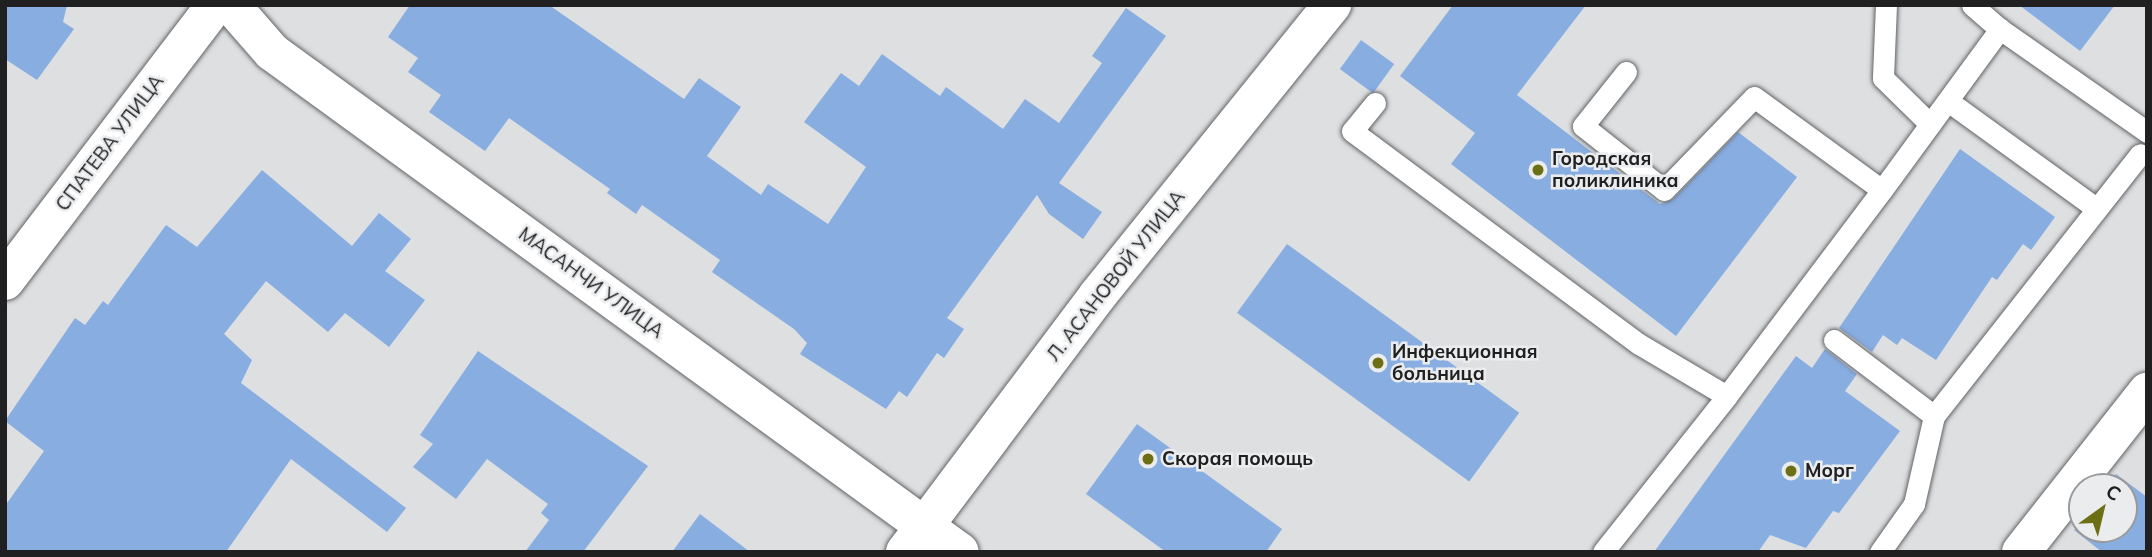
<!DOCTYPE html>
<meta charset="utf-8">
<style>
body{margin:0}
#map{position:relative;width:2152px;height:557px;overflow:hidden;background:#dddfe1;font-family:Mulish,sans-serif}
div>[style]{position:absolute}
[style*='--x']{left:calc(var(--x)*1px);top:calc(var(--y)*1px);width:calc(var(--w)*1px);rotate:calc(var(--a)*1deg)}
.building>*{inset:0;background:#88ade1;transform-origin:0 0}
.roads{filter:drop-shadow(0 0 2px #636466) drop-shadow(0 0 2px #636466)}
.lane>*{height:21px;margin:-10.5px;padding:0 10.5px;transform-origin:10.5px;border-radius:10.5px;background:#fff}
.street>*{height:38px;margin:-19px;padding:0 19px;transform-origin:19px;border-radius:19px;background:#fff}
.secondary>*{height:38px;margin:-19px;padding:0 19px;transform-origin:19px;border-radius:19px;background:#fff}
.dots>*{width:19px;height:19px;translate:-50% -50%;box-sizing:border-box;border:4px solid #eaecee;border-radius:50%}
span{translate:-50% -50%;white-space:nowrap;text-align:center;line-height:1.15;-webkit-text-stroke:5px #eaecee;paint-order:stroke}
.street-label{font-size:19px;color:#202021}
.poi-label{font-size:19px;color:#202021;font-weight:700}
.left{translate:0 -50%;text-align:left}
.frame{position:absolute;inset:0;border:7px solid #202021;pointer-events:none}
.north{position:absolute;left:2068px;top:473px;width:70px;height:70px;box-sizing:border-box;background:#eaecee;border:2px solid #999a9c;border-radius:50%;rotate:34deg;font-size:19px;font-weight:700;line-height:28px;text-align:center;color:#202021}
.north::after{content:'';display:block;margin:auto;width:24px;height:32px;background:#6c6f14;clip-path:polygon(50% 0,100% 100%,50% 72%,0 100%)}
</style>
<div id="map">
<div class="building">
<i style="clip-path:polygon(5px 5px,67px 5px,63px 22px,74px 29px,37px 80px,5px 59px)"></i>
<i style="clip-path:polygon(410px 5px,549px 5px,684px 99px,699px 78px,741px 107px,707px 156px,761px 195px,768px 184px,828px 224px,866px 167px,804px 122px,841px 73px,859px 86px,882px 54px,940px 96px,946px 87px,1003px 129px,1025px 99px,1059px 123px,1102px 63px,1092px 56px,1126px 8px,1166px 36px,1059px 183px,1102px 212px,1083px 239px,1049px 214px,1037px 195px,947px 318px,964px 329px,944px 358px,937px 353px,907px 397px,899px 391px,886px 409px,800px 354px,807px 343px,794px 329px,712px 272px,720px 260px,642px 205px,636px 214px,607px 193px,610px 189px,509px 118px,485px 151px,429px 112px,441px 95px,408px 72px,418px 58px,388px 37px)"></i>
<i style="clip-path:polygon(1453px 5px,1586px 5px,1517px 95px,1660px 204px,1673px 199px,1738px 132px,1797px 177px,1676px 336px,1451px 164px,1475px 133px,1400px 76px)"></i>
<i style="clip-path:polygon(2019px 5px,2115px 5px,2080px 51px)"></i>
<i style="left:1361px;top:40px;width:41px;height:36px;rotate:36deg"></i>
<i style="clip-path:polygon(1960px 149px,2055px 217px,2031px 250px,2023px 244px,1997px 280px,1992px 277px,1936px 360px,1902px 338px,1897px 345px,1883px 335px,1872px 352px,1839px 328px)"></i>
<i style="clip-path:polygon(262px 170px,352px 246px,379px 213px,411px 239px,385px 271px,425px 300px,389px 347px,345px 313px,328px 332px,266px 281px,224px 334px,252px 360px,241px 383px,406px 508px,387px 532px,291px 459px,226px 552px,5px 552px,5px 506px,44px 451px,5px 421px,75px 318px,85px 325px,103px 301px,108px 305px,166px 225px,197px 247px)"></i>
<i style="left:1287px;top:244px;width:287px;height:85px;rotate:36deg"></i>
<i style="clip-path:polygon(1825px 349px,1857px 374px,1845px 391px,1900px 431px,1839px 513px,1833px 511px,1806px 548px,1770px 535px,1758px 552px,1654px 552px,1796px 356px,1812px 368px)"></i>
<i style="clip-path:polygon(478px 351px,648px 466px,583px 552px,525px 552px,549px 520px,541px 513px,548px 504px,487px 459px,456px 499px,413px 467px,433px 444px,420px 435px)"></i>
<i style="clip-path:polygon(1137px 424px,1282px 529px,1266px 552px,1166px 552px,1086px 494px)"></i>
<i style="clip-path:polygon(2116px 474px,2147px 497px,2147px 552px,2102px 552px,2074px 530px,2082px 519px,2082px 529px,2124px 529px,2124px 487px,2106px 487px)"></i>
<i style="clip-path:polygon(700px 514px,750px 552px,672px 552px)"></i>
</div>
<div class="roads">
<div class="lane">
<i style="--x:1886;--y:5;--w:73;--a:92.4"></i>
<i style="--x:1883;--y:78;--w:66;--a:44.4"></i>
<i style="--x:1972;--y:5;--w:37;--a:41"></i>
<i style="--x:1626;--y:72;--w:69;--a:128.5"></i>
<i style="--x:1583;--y:126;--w:103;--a:38.3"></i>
<i style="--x:1664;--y:190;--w:129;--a:-45.9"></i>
<i style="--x:1754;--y:97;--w:158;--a:36"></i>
<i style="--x:1882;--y:190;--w:258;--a:127"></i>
<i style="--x:1948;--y:101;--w:183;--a:35.9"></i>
<i style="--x:1375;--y:103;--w:36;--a:129"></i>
<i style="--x:1352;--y:131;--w:357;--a:36.6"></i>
<i style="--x:1639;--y:344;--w:102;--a:30.6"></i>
<i style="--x:1727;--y:396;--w:199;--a:128.5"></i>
<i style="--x:1882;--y:190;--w:200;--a:-53.8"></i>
<i style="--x:2000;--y:29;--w:179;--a:35"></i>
<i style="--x:1834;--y:340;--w:126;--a:37.2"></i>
<i style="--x:1880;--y:552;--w:59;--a:-54.7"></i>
<i style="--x:1914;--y:504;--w:90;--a:-77.2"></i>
<i style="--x:1934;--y:416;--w:333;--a:-51.8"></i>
</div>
<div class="street">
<i style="--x:231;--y:5;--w:62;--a:48.9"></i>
<i style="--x:272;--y:52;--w:850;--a:36.01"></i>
<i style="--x:905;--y:552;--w:321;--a:-53.1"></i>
<i style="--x:1098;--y:295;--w:373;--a:-51.1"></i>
<i style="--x:2021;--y:552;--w:204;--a:-51.8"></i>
</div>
<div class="secondary">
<i style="--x:5;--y:281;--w:347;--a:-52.7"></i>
</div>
</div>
<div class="dots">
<i style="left:1538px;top:170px;background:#6c6f14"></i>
<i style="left:1378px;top:363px;background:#6c6f14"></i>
<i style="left:1148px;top:459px;background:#6c6f14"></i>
<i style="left:1791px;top:471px;background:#6c6f14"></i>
</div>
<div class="street-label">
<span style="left:110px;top:143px;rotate:-53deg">СПАТЕВА УЛИЦА</span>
<span style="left:1116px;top:276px;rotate:-52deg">Л. АСАНОВОЙ УЛИЦА</span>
<span style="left:591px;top:283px;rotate:36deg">МАСАНЧИ УЛИЦА</span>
</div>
<div class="poi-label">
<span class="left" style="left:1552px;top:170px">Городская<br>поликлиника</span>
<span class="left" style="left:1392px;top:363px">Инфекционная<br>больница</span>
<span class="left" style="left:1162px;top:459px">Скорая помощь</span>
<span class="left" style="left:1805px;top:471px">Морг</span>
</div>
<div class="frame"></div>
<div class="north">С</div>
</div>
